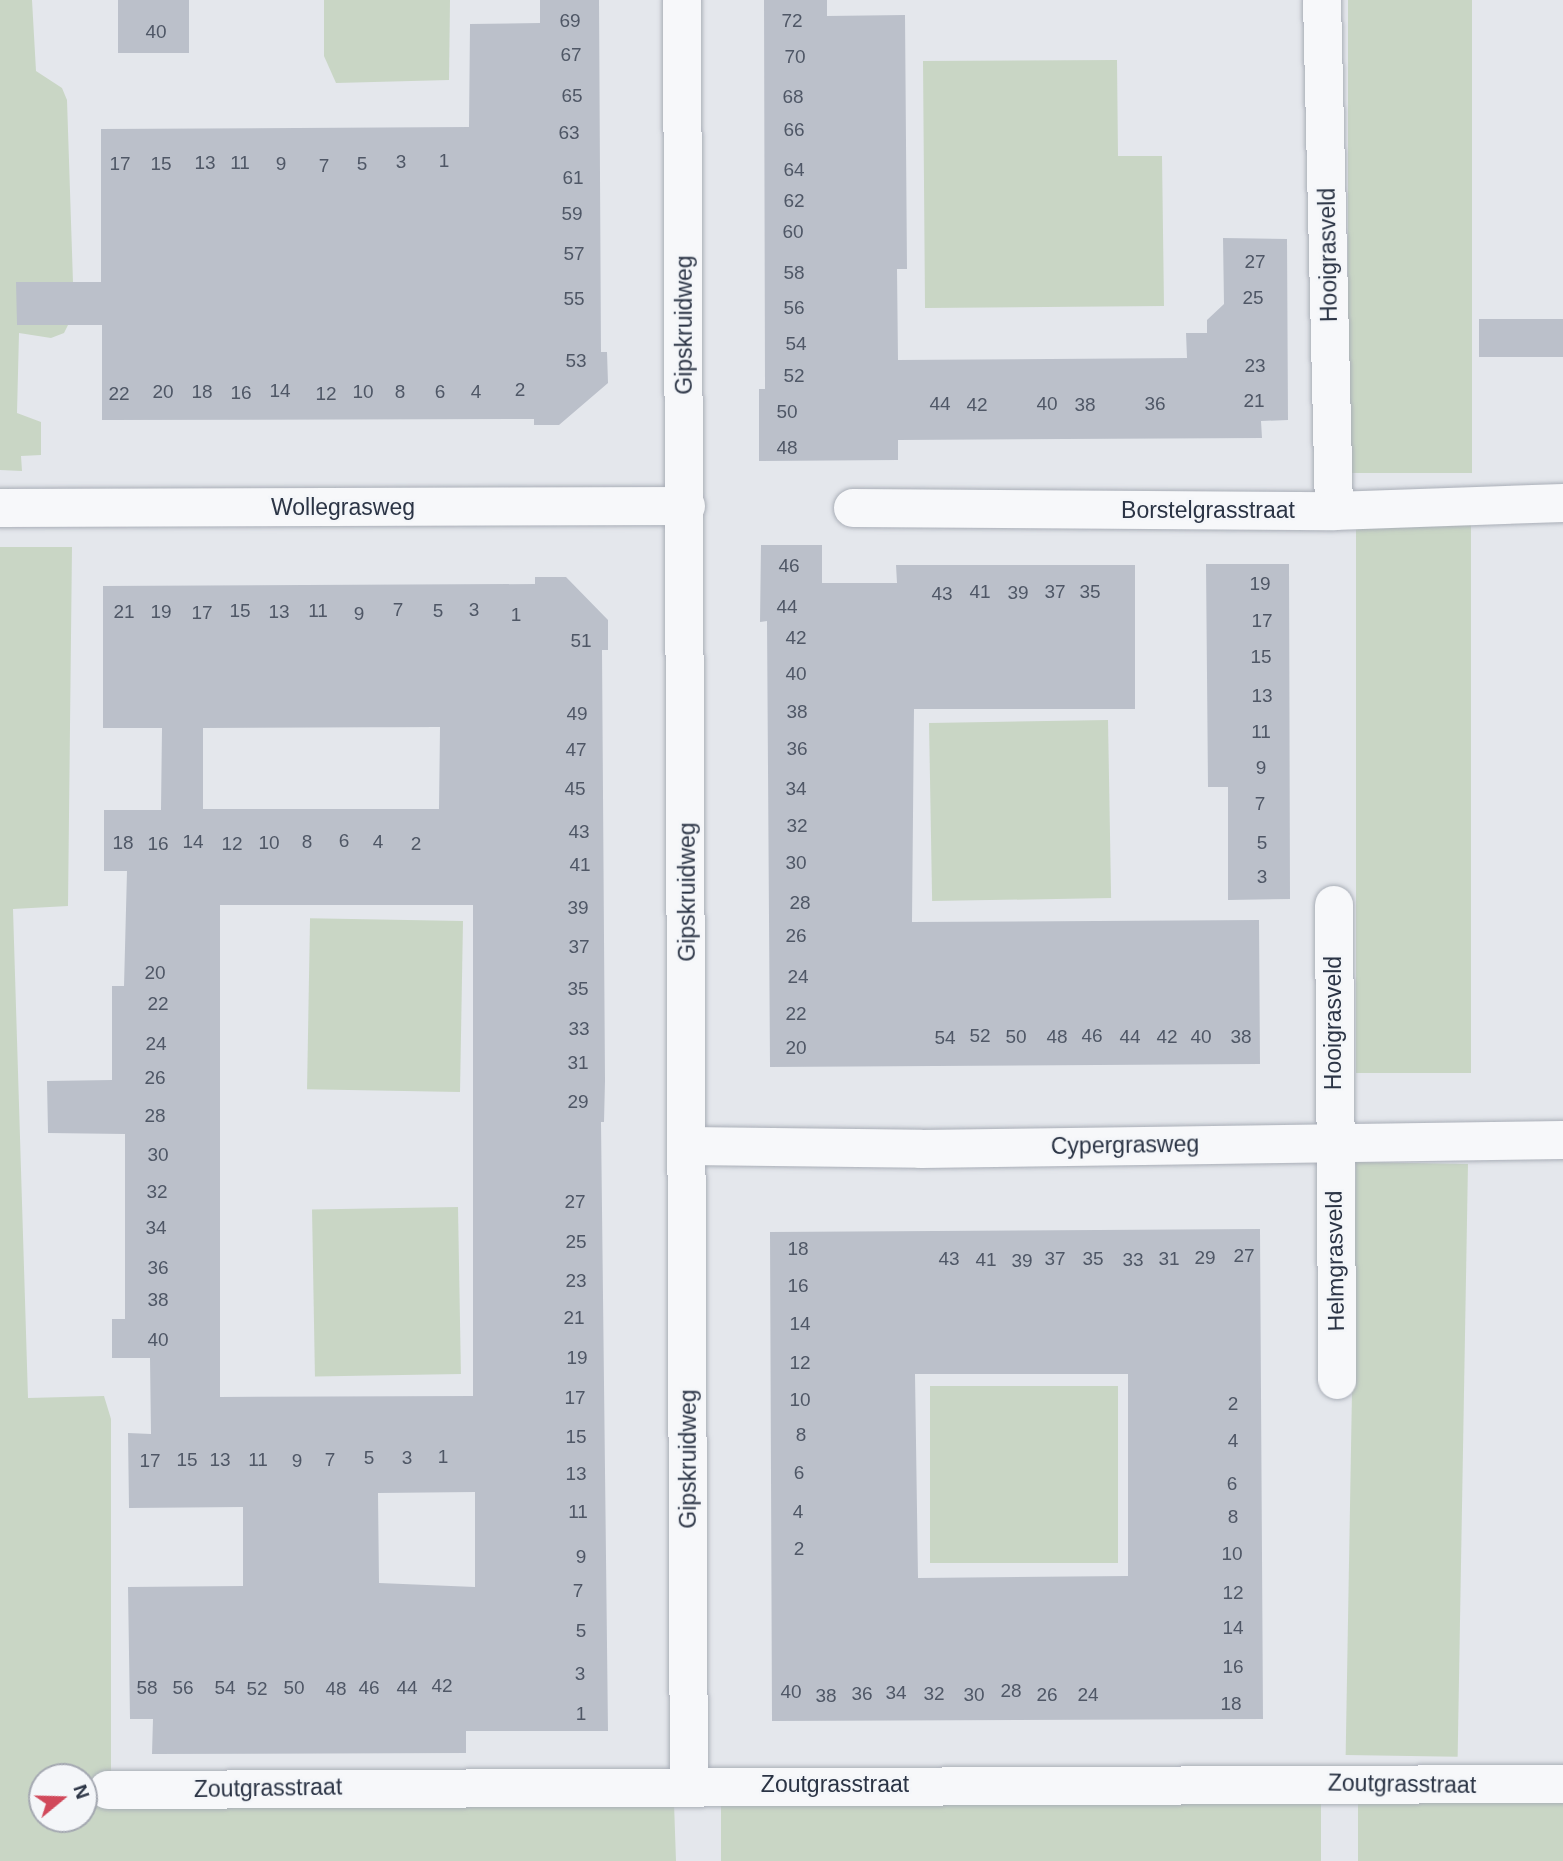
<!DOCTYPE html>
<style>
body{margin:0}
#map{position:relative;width:1563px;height:1861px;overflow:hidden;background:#e4e7ec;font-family:Arial,sans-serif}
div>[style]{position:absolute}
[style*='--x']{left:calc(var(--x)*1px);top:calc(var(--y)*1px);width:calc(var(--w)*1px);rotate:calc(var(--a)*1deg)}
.green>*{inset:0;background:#c9d6c5;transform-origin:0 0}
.building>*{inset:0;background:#bbc0ca;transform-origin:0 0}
.roads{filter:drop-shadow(0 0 2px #a9aeb7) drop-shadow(0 0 2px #a9aeb7)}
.minor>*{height:38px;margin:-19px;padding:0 19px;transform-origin:19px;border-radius:19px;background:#f7f8fa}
span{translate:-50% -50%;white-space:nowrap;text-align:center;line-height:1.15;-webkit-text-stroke:5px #f4f6f9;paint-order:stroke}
.number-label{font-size:19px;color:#4f5766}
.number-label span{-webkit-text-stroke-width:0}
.street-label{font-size:23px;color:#2b3445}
.north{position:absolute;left:28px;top:1763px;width:70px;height:70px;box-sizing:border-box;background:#f4f6f9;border:2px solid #a4a8b1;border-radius:50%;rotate:71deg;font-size:19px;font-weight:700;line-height:28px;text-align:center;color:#2b3445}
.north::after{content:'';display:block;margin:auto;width:24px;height:32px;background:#d1495b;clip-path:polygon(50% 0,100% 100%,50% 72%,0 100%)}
</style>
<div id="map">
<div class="green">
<i style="clip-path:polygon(0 0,32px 0,36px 71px,62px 88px,67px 100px,74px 313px,64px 333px,51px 338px,19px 333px,17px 413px,41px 422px,41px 455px,21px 456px,22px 471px,0 470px)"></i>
<i style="clip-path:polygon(324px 0,450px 0,449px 80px,336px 83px,324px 56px)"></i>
<i style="left:1348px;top:0;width:124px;height:473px"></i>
<i style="clip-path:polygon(1117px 60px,1118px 156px,1162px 156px,1164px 306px,925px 308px,923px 61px)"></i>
<i style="left:1471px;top:517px;width:556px;height:115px;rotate:90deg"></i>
<i style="clip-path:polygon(evenodd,0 547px,72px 547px,68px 906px,13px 909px,28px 1398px,104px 1396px,111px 1419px,111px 1807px,674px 1803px,676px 1861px,0 1861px,0 547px,42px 1777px,84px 1777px,84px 1819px,42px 1819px,42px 1777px)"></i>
<i style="left:1108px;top:720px;width:178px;height:179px;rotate:89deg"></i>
<i style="left:463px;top:921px;width:171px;height:153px;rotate:91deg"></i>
<i style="left:1356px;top:1162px;width:112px;height:593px;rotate:1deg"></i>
<i style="left:458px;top:1207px;width:167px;height:146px;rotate:89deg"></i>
<i style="left:930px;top:1386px;width:188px;height:177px"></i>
<i style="left:1563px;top:1797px;width:64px;height:205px;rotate:90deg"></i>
<i style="left:1321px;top:1798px;width:63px;height:600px;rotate:90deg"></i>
</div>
<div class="building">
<i style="left:118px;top:0;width:71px;height:53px"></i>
<i style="clip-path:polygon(540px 0,599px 0,601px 352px,607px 352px,608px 383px,559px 425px,534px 425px,534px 419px,102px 420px,102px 325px,17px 325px,16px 282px,101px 282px,101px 129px,469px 127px,470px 24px,540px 23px)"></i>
<i style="clip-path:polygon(764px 0,827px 0,827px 16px,905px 15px,907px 269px,897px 269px,898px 360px,1187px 358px,1186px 333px,1207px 333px,1207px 320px,1224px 304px,1223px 238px,1287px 239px,1288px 420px,1261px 421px,1262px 438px,898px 440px,898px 460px,759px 461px,759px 389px,765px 389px)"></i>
<i style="left:1479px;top:319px;width:84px;height:38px"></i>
<i style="clip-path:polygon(761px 545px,822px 545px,822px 583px,897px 583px,896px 565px,1135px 565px,1135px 709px,914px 709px,912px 922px,1259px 920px,1260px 1064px,770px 1067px,767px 621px,760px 622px)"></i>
<i style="clip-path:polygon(1206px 564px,1289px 564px,1290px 899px,1228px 900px,1228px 787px,1208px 787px)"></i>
<i style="clip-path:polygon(evenodd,535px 577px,566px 577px,608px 620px,608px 650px,602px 650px,605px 1081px,604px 1122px,601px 1122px,608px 1731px,466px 1731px,466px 1753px,152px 1754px,153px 1719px,130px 1719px,128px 1587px,243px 1586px,243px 1507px,129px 1508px,128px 1433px,151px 1434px,150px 1358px,112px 1358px,112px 1319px,125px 1319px,125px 1134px,48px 1133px,47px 1081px,112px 1080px,112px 986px,124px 986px,127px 871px,104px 871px,104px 810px,161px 810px,162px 728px,103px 728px,103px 586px,535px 584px,535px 577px,430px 727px,440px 727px,439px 809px,203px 809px,203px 728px,430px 727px,535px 577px,220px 905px,473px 905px,473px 1396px,220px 1397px,220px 905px,535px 577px,475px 1492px,475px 1587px,379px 1583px,378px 1493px,475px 1492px)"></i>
<i style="clip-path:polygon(evenodd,1260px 1229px,1263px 1719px,772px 1721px,770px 1232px,1260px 1229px,915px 1374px,1128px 1374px,1128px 1576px,918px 1578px,915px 1374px)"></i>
</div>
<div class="roads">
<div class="minor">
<i style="--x:682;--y:0;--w:1784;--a:89.78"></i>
<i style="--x:1322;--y:0;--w:511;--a:88.65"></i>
<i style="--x:0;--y:508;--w:686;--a:-0.17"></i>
<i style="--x:853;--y:508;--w:481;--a:0.4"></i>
<i style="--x:1334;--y:511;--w:229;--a:-2"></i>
<i style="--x:1334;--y:905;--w:475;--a:89.6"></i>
<i style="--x:688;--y:1146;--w:233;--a:0.7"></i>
<i style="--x:921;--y:1149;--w:642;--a:-0.8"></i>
<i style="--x:108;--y:1790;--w:1455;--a:-0.24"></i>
</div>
</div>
<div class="number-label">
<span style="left:570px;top:21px">69</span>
<span style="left:792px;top:21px">72</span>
<span style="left:156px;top:32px">40</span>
<span style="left:571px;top:55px">67</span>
<span style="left:795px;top:57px">70</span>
<span style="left:572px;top:96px">65</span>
<span style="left:793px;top:97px">68</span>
<span style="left:794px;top:130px">66</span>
<span style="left:569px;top:133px">63</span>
<span style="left:444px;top:161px">1</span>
<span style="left:401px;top:162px">3</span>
<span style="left:205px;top:163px">13</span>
<span style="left:240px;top:163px">11</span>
<span style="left:120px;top:164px">17</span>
<span style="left:161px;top:164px">15</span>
<span style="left:281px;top:164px">9</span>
<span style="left:362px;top:164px">5</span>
<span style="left:324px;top:166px">7</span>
<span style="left:794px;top:170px">64</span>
<span style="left:573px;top:178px">61</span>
<span style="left:794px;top:201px">62</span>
<span style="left:572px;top:214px">59</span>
<span style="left:793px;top:232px">60</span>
<span style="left:574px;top:254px">57</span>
<span style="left:1255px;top:262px">27</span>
<span style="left:794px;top:273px">58</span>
<span style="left:1253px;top:298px">25</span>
<span style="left:574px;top:299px">55</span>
<span style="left:794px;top:308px">56</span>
<span style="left:796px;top:344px">54</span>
<span style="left:576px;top:361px">53</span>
<span style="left:1255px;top:366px">23</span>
<span style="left:794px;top:376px">52</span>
<span style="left:520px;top:390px">2</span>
<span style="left:280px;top:391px">14</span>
<span style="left:163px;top:392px">20</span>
<span style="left:202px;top:392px">18</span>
<span style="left:363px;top:392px">10</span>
<span style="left:400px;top:392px">8</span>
<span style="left:440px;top:392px">6</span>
<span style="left:476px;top:392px">4</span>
<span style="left:241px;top:393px">16</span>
<span style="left:119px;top:394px">22</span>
<span style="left:326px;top:394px">12</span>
<span style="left:1254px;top:401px">21</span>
<span style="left:940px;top:404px">44</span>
<span style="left:1047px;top:404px">40</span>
<span style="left:1155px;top:404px">36</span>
<span style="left:977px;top:405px">42</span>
<span style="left:1085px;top:405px">38</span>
<span style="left:787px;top:412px">50</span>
<span style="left:787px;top:448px">48</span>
<span style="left:789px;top:566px">46</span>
<span style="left:1260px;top:584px">19</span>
<span style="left:980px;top:592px">41</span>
<span style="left:1055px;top:592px">37</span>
<span style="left:1090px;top:592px">35</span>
<span style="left:1018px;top:593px">39</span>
<span style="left:942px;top:594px">43</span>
<span style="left:787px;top:607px">44</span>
<span style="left:398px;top:610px">7</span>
<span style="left:474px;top:610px">3</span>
<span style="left:240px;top:611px">15</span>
<span style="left:318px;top:611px">11</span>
<span style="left:438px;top:611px">5</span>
<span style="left:124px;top:612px">21</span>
<span style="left:161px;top:612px">19</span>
<span style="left:279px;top:612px">13</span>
<span style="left:202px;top:613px">17</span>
<span style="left:359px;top:614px">9</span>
<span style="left:516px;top:615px">1</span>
<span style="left:1262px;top:621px">17</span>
<span style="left:796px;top:638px">42</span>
<span style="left:581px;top:641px">51</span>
<span style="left:1261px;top:657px">15</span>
<span style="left:796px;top:674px">40</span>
<span style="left:1262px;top:696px">13</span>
<span style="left:797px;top:712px">38</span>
<span style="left:577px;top:714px">49</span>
<span style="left:1261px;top:732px">11</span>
<span style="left:797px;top:749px">36</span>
<span style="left:576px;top:750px">47</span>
<span style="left:1261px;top:768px">9</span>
<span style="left:575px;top:789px">45</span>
<span style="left:796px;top:789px">34</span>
<span style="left:1260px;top:804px">7</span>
<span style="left:797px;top:826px">32</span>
<span style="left:579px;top:832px">43</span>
<span style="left:344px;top:841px">6</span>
<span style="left:193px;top:842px">14</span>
<span style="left:307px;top:842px">8</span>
<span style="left:378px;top:842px">4</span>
<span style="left:123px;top:843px">18</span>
<span style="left:269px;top:843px">10</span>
<span style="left:1262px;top:843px">5</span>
<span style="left:158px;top:844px">16</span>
<span style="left:232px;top:844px">12</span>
<span style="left:416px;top:844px">2</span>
<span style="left:796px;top:863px">30</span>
<span style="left:580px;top:865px">41</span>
<span style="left:1262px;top:877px">3</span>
<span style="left:800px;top:903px">28</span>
<span style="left:578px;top:908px">39</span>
<span style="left:796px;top:936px">26</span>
<span style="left:579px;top:947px">37</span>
<span style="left:155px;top:973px">20</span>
<span style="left:798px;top:977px">24</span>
<span style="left:578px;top:989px">35</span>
<span style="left:158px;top:1004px">22</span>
<span style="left:796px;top:1014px">22</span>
<span style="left:579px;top:1029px">33</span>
<span style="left:980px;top:1036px">52</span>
<span style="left:1092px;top:1036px">46</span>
<span style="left:1016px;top:1037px">50</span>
<span style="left:1057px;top:1037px">48</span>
<span style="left:1130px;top:1037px">44</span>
<span style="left:1167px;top:1037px">42</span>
<span style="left:1201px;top:1037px">40</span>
<span style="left:1241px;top:1037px">38</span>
<span style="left:945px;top:1038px">54</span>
<span style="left:156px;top:1044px">24</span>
<span style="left:796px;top:1048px">20</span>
<span style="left:578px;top:1063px">31</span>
<span style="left:155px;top:1078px">26</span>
<span style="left:578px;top:1102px">29</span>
<span style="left:155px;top:1116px">28</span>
<span style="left:158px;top:1155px">30</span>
<span style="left:157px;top:1192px">32</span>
<span style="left:575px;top:1202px">27</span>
<span style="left:156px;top:1228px">34</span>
<span style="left:576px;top:1242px">25</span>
<span style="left:798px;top:1249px">18</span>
<span style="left:1244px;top:1256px">27</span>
<span style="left:1205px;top:1258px">29</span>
<span style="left:949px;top:1259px">43</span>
<span style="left:1055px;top:1259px">37</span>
<span style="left:1093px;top:1259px">35</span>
<span style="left:1169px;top:1259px">31</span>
<span style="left:986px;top:1260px">41</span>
<span style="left:1133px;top:1260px">33</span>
<span style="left:1022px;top:1261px">39</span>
<span style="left:158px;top:1268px">36</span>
<span style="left:576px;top:1281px">23</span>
<span style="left:798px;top:1286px">16</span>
<span style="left:158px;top:1300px">38</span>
<span style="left:574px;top:1318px">21</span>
<span style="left:800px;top:1324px">14</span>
<span style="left:158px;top:1340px">40</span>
<span style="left:577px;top:1358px">19</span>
<span style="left:800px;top:1363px">12</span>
<span style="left:575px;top:1398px">17</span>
<span style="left:800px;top:1400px">10</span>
<span style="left:1233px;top:1404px">2</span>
<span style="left:801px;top:1435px">8</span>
<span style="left:576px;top:1437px">15</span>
<span style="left:1233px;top:1441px">4</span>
<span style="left:443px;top:1457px">1</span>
<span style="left:369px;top:1458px">5</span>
<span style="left:407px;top:1458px">3</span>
<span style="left:187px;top:1460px">15</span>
<span style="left:220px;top:1460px">13</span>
<span style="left:258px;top:1460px">11</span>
<span style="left:330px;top:1460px">7</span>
<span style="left:150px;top:1461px">17</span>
<span style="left:297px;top:1461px">9</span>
<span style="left:799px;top:1473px">6</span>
<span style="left:576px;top:1474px">13</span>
<span style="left:1232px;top:1484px">6</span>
<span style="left:578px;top:1512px">11</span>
<span style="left:798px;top:1512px">4</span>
<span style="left:1233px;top:1517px">8</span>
<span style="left:799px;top:1549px">2</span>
<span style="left:1232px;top:1554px">10</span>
<span style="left:581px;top:1557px">9</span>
<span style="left:578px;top:1591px">7</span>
<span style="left:1233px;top:1593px">12</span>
<span style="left:1233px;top:1628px">14</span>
<span style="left:581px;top:1631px">5</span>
<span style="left:1233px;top:1667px">16</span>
<span style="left:580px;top:1674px">3</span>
<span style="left:442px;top:1686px">42</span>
<span style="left:147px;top:1688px">58</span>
<span style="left:183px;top:1688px">56</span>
<span style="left:225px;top:1688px">54</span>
<span style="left:294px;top:1688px">50</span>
<span style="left:369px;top:1688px">46</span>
<span style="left:407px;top:1688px">44</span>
<span style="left:257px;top:1689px">52</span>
<span style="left:336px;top:1689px">48</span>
<span style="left:1011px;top:1691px">28</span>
<span style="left:791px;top:1692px">40</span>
<span style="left:896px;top:1693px">34</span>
<span style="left:862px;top:1694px">36</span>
<span style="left:934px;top:1694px">32</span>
<span style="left:974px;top:1695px">30</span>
<span style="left:1047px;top:1695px">26</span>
<span style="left:1088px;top:1695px">24</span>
<span style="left:826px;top:1696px">38</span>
<span style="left:1231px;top:1704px">18</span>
<span style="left:581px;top:1714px">1</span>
</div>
<div class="street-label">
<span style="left:1328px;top:255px;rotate:-91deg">Hooigrasveld</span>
<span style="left:684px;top:325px;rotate:-90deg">Gipskruidweg</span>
<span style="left:343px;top:507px">Wollegrasweg</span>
<span style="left:1208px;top:510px">Borstelgrasstraat</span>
<span style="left:687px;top:892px;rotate:-90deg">Gipskruidweg</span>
<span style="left:1333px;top:1023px;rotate:-90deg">Hooigrasveld</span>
<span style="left:1125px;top:1145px;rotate:-1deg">Cypergrasweg</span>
<span style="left:1335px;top:1261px;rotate:-91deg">Helmgrasveld</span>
<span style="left:688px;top:1459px;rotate:-90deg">Gipskruidweg</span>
<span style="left:835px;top:1784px">Zoutgrasstraat</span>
<span style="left:1402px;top:1784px;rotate:1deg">Zoutgrasstraat</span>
<span style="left:268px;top:1788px;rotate:-1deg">Zoutgrasstraat</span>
</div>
<div class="north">N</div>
</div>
